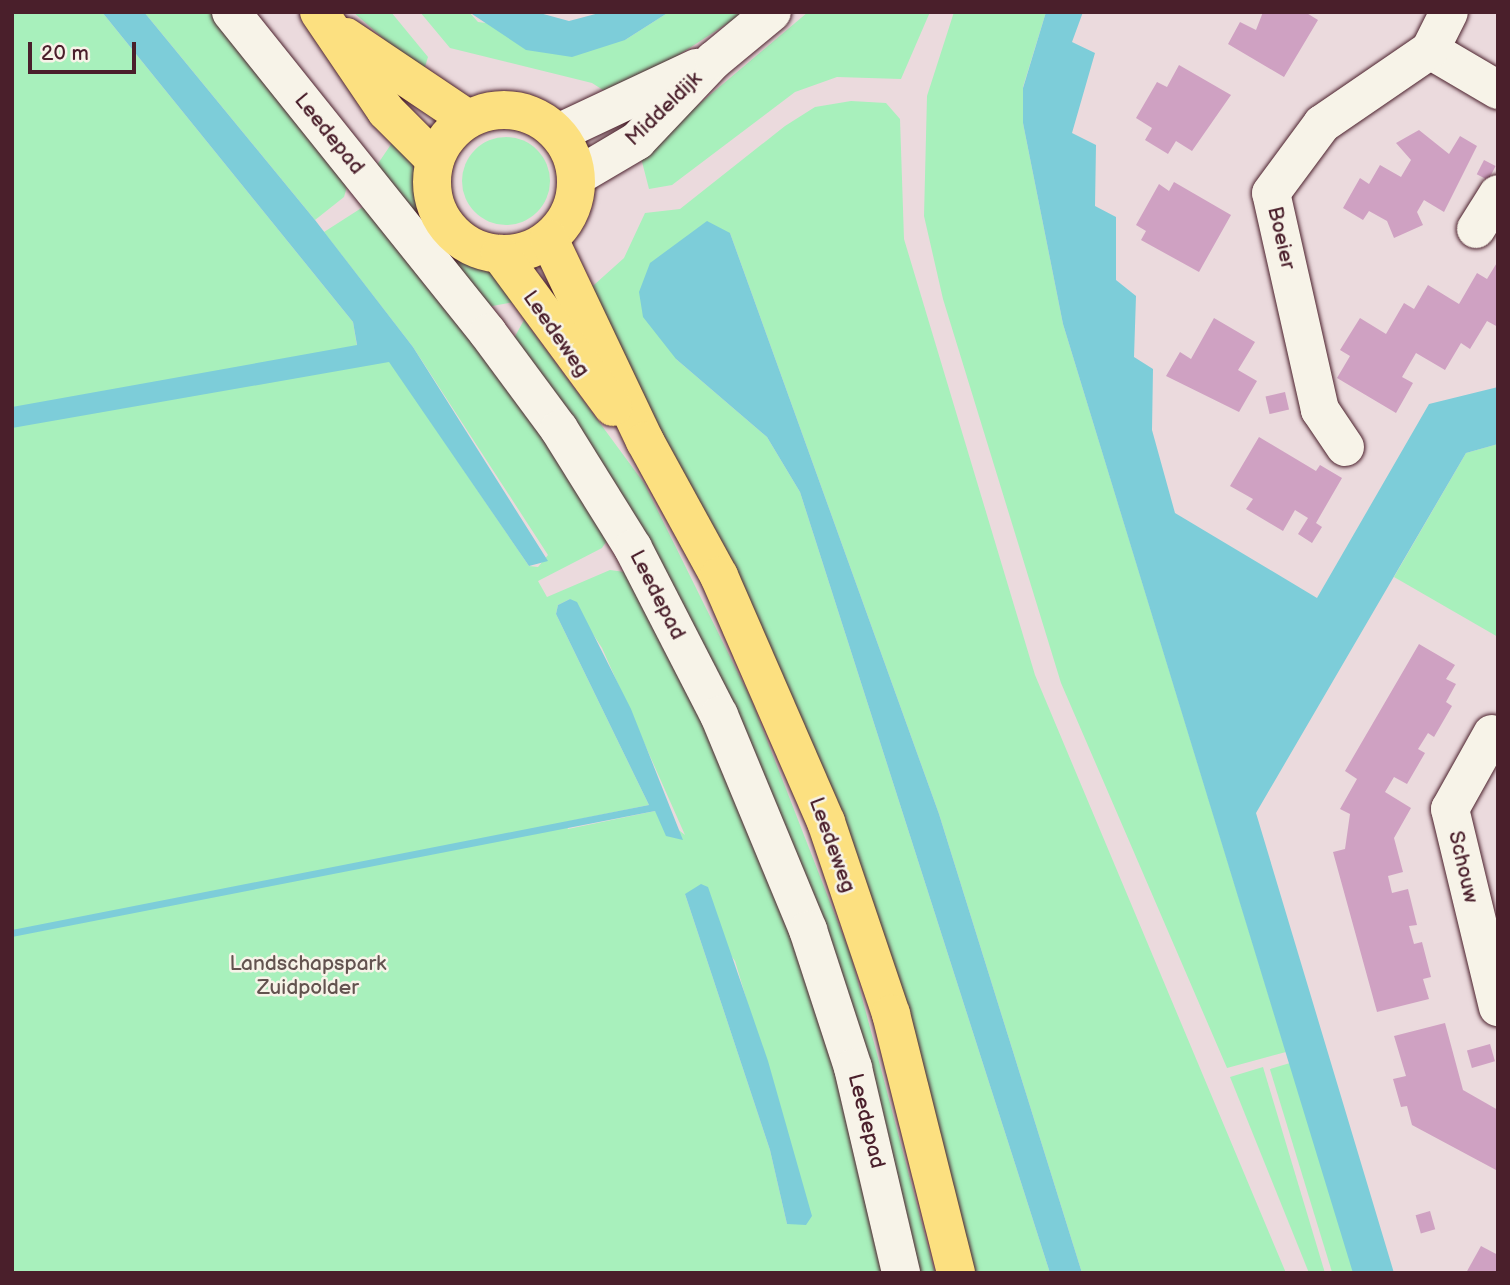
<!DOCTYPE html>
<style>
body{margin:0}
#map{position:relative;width:1510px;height:1285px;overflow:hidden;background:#ebdadd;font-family:"Balsamiq Sans",sans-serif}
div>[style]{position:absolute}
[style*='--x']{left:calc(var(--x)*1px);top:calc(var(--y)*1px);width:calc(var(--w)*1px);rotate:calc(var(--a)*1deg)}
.green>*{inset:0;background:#a8f0bc;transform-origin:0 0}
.round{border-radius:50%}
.water>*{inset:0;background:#7dcdd9}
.building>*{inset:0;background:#cfa1c2;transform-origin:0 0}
.roads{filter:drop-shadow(0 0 2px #4a1f2b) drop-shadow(0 0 2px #4a1f2b)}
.minor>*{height:38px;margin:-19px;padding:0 19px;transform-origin:19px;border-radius:19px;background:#f7f3e8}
.major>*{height:38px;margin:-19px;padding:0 19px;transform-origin:19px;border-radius:19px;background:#fce080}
.major>.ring{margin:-19px;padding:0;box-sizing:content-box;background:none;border:38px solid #fce080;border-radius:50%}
span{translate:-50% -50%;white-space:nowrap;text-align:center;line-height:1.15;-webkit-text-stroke:5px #f7f3e8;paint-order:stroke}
.street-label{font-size:21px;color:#4a1f2b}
.park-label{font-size:21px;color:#62534f}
.frame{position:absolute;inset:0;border:14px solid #4a1f2b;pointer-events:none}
.scale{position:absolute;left:28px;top:42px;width:108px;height:32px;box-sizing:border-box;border:4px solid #4a1f2b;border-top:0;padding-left:9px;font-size:21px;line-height:24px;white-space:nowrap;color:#4a1f2b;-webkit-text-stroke:5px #f7f3e8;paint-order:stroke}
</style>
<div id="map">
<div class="green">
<i style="clip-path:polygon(evenodd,12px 12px,102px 12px,353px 322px,357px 346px,390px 362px,529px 566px,538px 567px,548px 555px,413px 347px,324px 232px,363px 207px,467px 328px,610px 536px,602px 548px,538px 581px,547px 597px,610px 570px,632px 573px,696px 706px,776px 889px,832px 1049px,887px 1273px,12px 1273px,12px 12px,570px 599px,602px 648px,685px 835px,655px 811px,568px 829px,565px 822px,649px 805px,556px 614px,558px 605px,570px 599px,12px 12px,685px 894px,735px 961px,811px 1216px,787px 1224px,770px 1150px,685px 894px)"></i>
<i style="clip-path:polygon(144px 12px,214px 12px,348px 183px,344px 197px,315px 220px)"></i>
<i style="clip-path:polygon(353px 12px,391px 12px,428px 57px,423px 73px)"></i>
<i style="clip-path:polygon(420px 12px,469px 12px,478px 22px,625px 40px,669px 12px,745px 12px,614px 97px,592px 83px,450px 48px)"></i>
<i style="clip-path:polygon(808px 12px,930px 12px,901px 79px,837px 77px,795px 92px,672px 185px,649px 189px,640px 154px)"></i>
<i style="clip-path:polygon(954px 12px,1046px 12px,1023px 87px,1023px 123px,1063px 324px,1286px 1052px,1227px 1068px,1061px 683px,943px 299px,924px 216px,927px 96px)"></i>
<i style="clip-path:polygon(851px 101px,886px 103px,900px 119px,904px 239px,1035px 675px,1286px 1273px,1082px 1273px,939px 814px,730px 233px,676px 359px,767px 437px,800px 492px,1050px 1273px,965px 1273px,920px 1074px,585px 293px,624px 258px,645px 213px,680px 209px,785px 126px,815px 107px)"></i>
<i class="round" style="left:462px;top:137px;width:88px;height:88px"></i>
<i style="clip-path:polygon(396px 137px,417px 169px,424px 213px,439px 238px,493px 272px,514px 302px,487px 307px,377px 165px)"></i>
<i style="clip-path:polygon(524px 320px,644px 483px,751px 699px,851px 956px,935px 1273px,915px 1273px,836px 972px,513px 340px)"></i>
<i style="clip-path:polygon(1498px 444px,1498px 637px,1394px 577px,1466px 453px)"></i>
<i style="left:1290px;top:1063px;width:219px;height:21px;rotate:73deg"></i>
<i style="clip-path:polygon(1263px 1067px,1325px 1273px,1309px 1273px,1230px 1077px)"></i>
</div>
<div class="water">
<i style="clip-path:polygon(102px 12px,144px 12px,315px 220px,413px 347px,548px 561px,529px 566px,389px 362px,12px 428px,12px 407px,357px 345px,353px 322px)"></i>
<i style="clip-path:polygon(469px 12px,536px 12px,569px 21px,603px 12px,669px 12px,625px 40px,572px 57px,526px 50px)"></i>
<i style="clip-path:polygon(1046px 12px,1083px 12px,1072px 42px,1095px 53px,1072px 133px,1096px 145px,1095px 206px,1116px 217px,1116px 280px,1136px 296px,1134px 357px,1153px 369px,1152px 430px,1175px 513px,1317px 598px,1429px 404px,1498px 387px,1498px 444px,1466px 453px,1256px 813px,1394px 1273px,1353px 1273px,1063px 324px,1023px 123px,1023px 88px)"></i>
<i style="clip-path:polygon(707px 221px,730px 233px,939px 814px,1082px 1273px,1050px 1273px,800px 492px,767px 437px,676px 359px,643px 317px,639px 292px,650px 263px)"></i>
<i style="clip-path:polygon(570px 599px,577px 602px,631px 709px,683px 840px,666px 836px,655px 811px,12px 937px,12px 930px,649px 805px,556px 614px,558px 605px)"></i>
<i style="clip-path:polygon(701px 884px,708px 887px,768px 1061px,812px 1216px,806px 1225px,787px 1224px,770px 1150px,685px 894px)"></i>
</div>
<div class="building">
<i style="clip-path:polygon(1263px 12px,1305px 12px,1318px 20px,1284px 77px,1228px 44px,1240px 22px,1256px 30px)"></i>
<i style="clip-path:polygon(1179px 65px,1231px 95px,1192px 151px,1176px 141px,1168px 154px,1145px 140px,1152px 128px,1136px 118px,1157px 82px,1167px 87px)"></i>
<i style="clip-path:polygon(1419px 130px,1449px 154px,1460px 136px,1477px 146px,1444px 212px,1424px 200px,1417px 212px,1423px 225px,1394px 238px,1387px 221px,1369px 211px,1363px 220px,1343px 208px,1360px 178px,1369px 184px,1380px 165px,1401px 177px,1411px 160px,1396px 143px)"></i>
<i style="left:1484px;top:160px;width:13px;height:16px;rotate:27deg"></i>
<i style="clip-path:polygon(1174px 182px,1231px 215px,1199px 272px,1141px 240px,1146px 231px,1136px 225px,1159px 184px,1169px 191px)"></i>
<i style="clip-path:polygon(1498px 261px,1498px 327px,1487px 321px,1470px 349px,1461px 343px,1445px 370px,1416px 353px,1402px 377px,1413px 383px,1396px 413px,1337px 378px,1350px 356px,1340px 350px,1360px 318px,1386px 334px,1404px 303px,1414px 309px,1428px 285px,1459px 304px,1477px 273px,1487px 279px)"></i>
<i style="clip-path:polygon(1214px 318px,1255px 342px,1238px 370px,1257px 381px,1239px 412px,1166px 376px,1180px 352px,1191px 359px)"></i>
<i style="left:1285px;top:392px;width:18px;height:20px;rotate:77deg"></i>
<i style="clip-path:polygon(1259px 437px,1316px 471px,1320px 465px,1342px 478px,1316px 523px,1322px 527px,1312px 543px,1298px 534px,1308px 518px,1295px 510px,1283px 531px,1246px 509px,1253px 499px,1230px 486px)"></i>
<i style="clip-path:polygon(1419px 644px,1455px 665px,1446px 679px,1456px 684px,1446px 702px,1452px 706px,1434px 737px,1428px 733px,1418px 749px,1425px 753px,1407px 784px,1394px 777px,1385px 792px,1411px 808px,1394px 838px,1403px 872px,1388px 876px,1392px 893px,1408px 889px,1417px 925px,1409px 926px,1414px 944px,1422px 942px,1431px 977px,1423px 979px,1429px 999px,1377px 1012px,1333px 852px,1345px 849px,1350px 814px,1340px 809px,1357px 779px,1345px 771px)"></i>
<i style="clip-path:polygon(1445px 1023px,1463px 1090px,1498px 1110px,1498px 1178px,1496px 1170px,1412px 1125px,1407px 1106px,1401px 1107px,1393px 1079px,1406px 1076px,1394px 1036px)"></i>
<i style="left:1490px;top:1044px;width:18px;height:24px;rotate:74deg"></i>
<i style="left:1430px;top:1211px;width:19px;height:15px;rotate:74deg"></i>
<i style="clip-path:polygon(1481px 1246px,1498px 1255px,1498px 1273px,1466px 1273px)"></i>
</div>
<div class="roads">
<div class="minor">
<i style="--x:231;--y:12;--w:411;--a:51.3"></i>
<i style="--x:488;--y:333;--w:119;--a:53.5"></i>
<i style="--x:559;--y:429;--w:140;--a:58.1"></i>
<i style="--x:633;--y:548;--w:188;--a:62.8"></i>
<i style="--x:719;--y:715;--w:233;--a:67.5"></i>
<i style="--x:808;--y:930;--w:145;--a:71.9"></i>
<i style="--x:853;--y:1068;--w:211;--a:76.8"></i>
<i style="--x:1430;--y:50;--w:79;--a:30.5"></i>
<i style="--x:558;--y:133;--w:153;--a:-25.2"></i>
<i style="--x:576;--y:177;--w:71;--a:-30.5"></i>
<i style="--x:637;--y:141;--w:112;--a:-46.5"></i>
<i style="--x:714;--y:60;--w:75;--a:-39.6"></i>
<i style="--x:1476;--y:229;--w:41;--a:-57.8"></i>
<i style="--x:1345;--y:447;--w:45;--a:-124"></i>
<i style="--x:1320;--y:410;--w:222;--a:-102.7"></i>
<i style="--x:1271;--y:193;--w:86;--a:-53.5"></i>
<i style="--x:1322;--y:124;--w:131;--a:-34.4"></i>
<i style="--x:1430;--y:50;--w:42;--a:-63.4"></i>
<i style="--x:1492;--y:734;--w:86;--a:119.2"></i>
<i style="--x:1450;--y:809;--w:204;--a:76.4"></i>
</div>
<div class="major">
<i style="--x:319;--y:12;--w:120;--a:55.9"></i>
<i style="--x:386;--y:111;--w:69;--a:45"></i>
<i style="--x:346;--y:37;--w:147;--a:33.9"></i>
<i class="ring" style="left:432px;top:110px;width:106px;height:106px"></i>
<i style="--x:549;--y:239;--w:224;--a:64.6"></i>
<i style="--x:645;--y:441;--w:154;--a:61.3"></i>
<i style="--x:719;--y:576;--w:268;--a:66.5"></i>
<i style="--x:826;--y:822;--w:203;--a:71.3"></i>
<i style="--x:891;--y:1014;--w:267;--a:75.9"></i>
<i style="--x:500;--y:254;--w:190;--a:53.6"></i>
</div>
</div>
<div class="street-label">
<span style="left:664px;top:109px;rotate:-44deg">Middeldijk</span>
<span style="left:329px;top:134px;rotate:51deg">Leedepad</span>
<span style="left:1281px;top:238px;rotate:77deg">Boeier</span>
<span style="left:556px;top:334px;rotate:55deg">Leedeweg</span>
<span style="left:657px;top:595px;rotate:63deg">Leedepad</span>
<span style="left:832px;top:845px;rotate:70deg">Leedeweg</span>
<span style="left:1463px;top:867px;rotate:77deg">Schouw</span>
<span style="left:866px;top:1121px;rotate:76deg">Leedepad</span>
</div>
<div class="park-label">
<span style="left:308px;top:976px">Landschapspark<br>Zuidpolder</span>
</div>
<div class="frame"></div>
<div class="scale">20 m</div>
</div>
